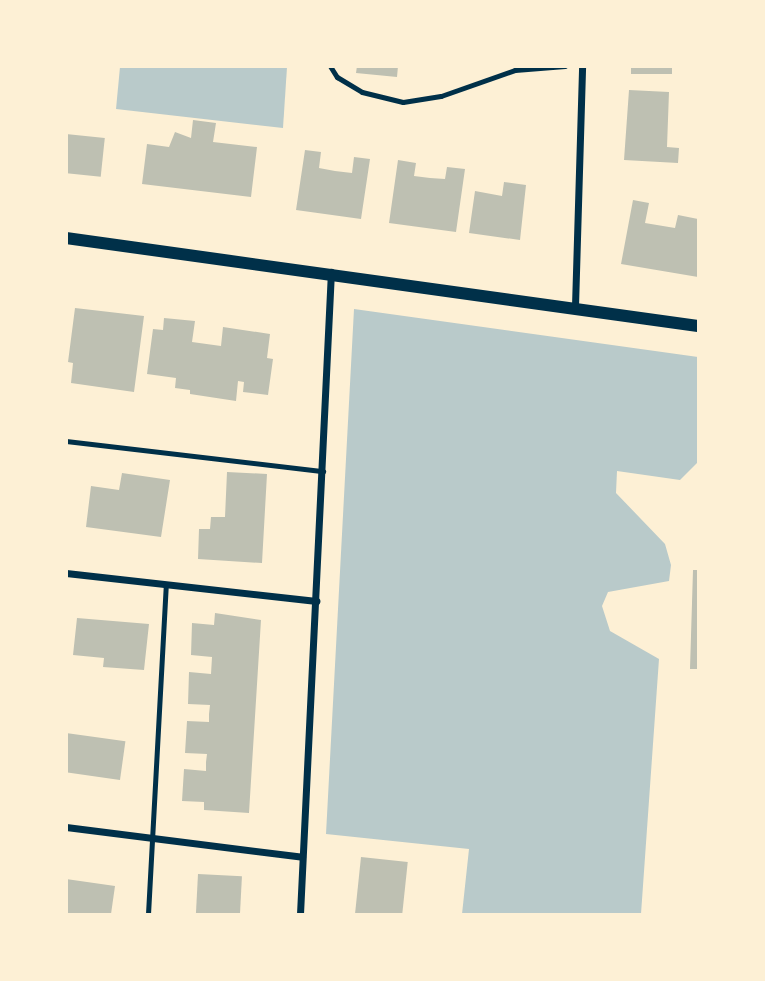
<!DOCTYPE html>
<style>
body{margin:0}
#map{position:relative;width:765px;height:981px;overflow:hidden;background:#fdf0d5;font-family:"Roboto Condensed",sans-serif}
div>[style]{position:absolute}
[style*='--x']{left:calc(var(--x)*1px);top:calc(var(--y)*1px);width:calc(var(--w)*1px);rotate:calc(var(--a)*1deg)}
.green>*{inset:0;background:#b9caca}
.building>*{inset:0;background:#bec0b2;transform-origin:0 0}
.service>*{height:5px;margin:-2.5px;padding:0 2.5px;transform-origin:2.5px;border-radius:2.5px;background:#003049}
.minor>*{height:7px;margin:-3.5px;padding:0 3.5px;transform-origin:3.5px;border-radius:3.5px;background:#003049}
.tertiary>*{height:12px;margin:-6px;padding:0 6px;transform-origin:6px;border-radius:6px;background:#003049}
span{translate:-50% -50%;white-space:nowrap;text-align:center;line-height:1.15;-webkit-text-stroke:5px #fdf0d5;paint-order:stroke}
.frame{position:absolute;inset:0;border:68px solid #fdf0d5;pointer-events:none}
</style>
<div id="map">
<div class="green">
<i style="clip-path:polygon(120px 67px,287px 67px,283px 128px,116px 109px)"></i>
<i style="clip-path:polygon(354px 309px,698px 357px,698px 462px,680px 480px,617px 471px,616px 493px,665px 544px,671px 565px,669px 581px,608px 592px,602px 606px,610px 631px,659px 659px,641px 914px,462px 914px,469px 849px,326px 834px)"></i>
</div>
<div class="building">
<i style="clip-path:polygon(357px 66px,398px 66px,397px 77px,356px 73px)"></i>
<i style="left:631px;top:66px;width:41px;height:8px"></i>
<i style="clip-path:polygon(629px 90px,669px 92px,667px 147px,679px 148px,678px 163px,624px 160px)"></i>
<i style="clip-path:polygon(193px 120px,216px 123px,213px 142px,257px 147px,251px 197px,142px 184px,147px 144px,169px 147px,175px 132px,191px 138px)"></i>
<i style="left:66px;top:134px;width:39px;height:39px;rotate:6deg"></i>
<i style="clip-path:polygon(305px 150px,321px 152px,319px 168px,335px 171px,352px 173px,354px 157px,370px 159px,361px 219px,296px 210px)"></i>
<i style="clip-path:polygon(398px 160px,416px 163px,414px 176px,430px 178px,445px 179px,447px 167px,465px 169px,456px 232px,389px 223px)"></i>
<i style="clip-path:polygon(504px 182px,526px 185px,520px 240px,469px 233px,475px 191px,502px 196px)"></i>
<i style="clip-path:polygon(633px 200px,649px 203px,645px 223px,675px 228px,678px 215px,698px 219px,698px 277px,621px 264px)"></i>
<i style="clip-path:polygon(75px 308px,144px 316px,134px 392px,71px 383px,73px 363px,68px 362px)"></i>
<i style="clip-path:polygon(164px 318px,195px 321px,192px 342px,221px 346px,223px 327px,270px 334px,267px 358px,273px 359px,268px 395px,243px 392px,244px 382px,238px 381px,236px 401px,190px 394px,190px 390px,175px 388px,176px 378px,147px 374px,153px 329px,163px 330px)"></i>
<i style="clip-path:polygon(227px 472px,267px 474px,262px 563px,198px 559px,199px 529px,210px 529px,211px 517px,225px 517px)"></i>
<i style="clip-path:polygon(122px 473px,170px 480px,161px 537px,86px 527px,91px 486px,119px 490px)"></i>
<i style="clip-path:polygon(693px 570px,698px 570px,698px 669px,690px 669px)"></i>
<i style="clip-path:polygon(215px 613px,261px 620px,249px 813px,204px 810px,204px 802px,182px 801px,184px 769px,206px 771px,206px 762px,207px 754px,185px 753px,187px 721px,209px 722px,209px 714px,210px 705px,188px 704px,189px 672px,211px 674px,212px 657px,191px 655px,192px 623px,214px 625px)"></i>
<i style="clip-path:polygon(77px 618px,149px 624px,144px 670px,103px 667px,104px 658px,73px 655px)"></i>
<i style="left:66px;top:733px;width:60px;height:39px;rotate:8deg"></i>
<i style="left:361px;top:857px;width:47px;height:57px;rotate:6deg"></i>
<i style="left:198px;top:874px;width:44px;height:40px;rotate:3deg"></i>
<i style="clip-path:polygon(66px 879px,115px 886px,111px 914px,66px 914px)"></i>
</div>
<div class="service">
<i style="--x:330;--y:66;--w:13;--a:58"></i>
<i style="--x:337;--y:77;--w:29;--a:31"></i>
<i style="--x:362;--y:92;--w:42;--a:13.7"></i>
<i style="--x:403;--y:102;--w:38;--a:-9"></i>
<i style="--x:441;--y:96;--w:78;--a:-19.4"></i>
<i style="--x:515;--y:70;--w:50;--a:-4.6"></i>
<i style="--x:66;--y:441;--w:259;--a:6.7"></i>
<i style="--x:148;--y:914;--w:330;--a:-86.9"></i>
</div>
<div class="minor">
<i style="--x:575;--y:306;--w:240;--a:-88.3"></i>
<i style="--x:66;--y:573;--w:252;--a:6.4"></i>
<i style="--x:66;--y:827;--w:238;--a:7.2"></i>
<i style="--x:300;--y:914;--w:643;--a:-87.24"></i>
</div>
<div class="tertiary">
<i style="--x:66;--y:238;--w:638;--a:7.93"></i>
</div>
<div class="frame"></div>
</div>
